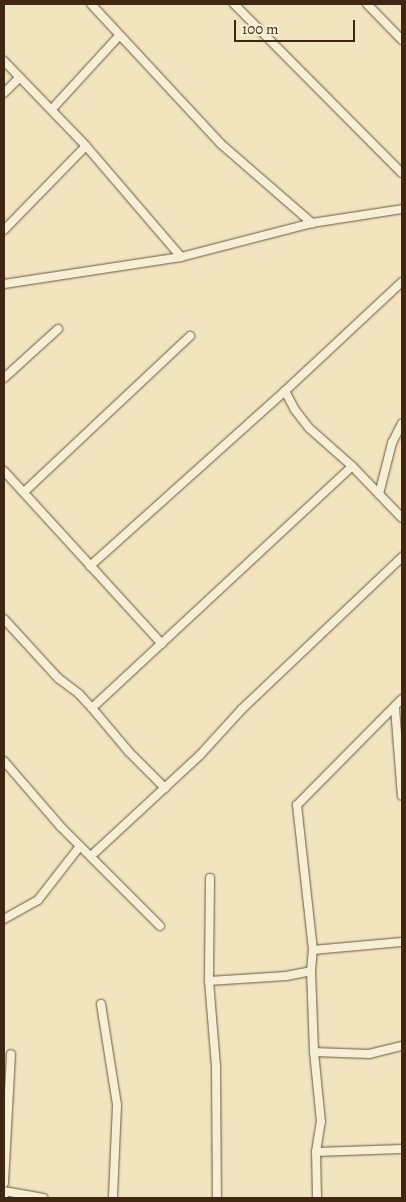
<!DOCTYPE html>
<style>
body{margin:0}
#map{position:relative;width:406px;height:1202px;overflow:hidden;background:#f1e5bf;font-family:Alegreya,serif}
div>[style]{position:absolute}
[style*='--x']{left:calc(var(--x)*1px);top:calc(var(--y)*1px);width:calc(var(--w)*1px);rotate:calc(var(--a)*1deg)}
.roads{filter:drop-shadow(0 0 1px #6c563d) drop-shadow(0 0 1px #6c563d)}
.street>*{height:8px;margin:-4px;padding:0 4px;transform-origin:4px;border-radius:4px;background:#f6eed5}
span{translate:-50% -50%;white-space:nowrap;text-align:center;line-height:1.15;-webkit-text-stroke:4px #f6eed5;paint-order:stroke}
.frame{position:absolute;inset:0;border:5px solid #3f2612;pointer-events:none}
.scale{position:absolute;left:234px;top:20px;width:121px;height:22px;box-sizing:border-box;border:2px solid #3f2612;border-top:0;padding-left:6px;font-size:15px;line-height:18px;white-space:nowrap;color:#3f2612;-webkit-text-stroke:4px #f6eed5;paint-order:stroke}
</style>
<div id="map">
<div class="roads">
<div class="street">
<i style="--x:91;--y:4;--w:191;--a:47.1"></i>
<i style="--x:221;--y:144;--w:121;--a:41"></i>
<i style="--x:312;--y:223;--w:91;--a:-8.8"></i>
<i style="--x:234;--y:4;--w:238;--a:45.2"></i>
<i style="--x:367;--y:4;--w:50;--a:45.8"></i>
<i style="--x:4;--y:61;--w:118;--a:46"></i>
<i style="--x:86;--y:146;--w:146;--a:49.4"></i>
<i style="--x:4;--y:93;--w:21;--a:-45"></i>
<i style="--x:52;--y:109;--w:99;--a:-47.5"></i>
<i style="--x:4;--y:230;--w:117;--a:-45.7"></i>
<i style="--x:4;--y:284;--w:179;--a:-8.7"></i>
<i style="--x:181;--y:257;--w:135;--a:-14.5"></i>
<i style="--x:4;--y:378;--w:73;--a:-42.2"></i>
<i style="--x:285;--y:391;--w:21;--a:62"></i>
<i style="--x:295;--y:410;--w:23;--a:52"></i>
<i style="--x:309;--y:428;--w:57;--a:41.5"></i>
<i style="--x:4;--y:471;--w:234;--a:47.6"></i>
<i style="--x:24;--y:492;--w:228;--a:-43.2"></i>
<i style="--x:379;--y:494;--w:53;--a:-75.7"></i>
<i style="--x:392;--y:443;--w:22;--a:-63"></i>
<i style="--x:90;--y:566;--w:262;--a:-41.9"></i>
<i style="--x:285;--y:391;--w:160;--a:-43"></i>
<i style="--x:4;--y:619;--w:80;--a:47.5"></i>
<i style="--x:58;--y:678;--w:26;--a:37"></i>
<i style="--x:79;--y:694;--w:19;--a:47"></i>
<i style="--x:92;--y:708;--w:57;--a:49.9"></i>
<i style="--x:129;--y:752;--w:51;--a:45"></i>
<i style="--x:92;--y:708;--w:355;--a:-42.9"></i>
<i style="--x:352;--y:466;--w:72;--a:46.1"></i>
<i style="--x:395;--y:708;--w:88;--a:85.5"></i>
<i style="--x:4;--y:761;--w:87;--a:49.2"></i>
<i style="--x:61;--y:827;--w:140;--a:45"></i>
<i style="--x:91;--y:856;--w:149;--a:-42.8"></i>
<i style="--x:200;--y:755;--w:62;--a:-47.6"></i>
<i style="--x:242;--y:709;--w:221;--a:-43.5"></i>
<i style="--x:210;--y:878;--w:103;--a:90.6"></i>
<i style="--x:209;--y:981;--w:85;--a:85.3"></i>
<i style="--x:216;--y:1066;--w:132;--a:89.6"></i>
<i style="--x:4;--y:919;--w:39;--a:-29"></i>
<i style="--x:38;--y:900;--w:68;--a:-52.1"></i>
<i style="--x:313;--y:950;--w:89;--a:-5.1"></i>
<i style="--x:209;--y:981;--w:77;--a:-3.7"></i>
<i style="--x:286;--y:976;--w:25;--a:-11"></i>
<i style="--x:101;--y:1004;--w:102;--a:81"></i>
<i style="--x:117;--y:1105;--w:93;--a:92.5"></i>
<i style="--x:314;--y:1052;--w:55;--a:2.1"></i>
<i style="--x:369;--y:1054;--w:34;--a:-14"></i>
<i style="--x:316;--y:1152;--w:86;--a:-2"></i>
<i style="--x:4;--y:1183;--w:129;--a:-86.9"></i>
<i style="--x:4;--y:1191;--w:40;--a:10"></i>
<i style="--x:4;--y:1197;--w:1;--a:90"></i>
<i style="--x:317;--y:1198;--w:46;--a:-91.2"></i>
<i style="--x:316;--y:1152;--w:30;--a:-81"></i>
<i style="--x:321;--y:1122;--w:70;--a:-95.7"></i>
<i style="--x:314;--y:1052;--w:81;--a:-92.1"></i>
<i style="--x:311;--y:971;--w:21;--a:-85"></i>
<i style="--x:313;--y:950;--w:146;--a:-96.3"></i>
<i style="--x:297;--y:805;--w:149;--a:-45.3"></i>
</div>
</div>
<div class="frame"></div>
<div class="scale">100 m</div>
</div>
